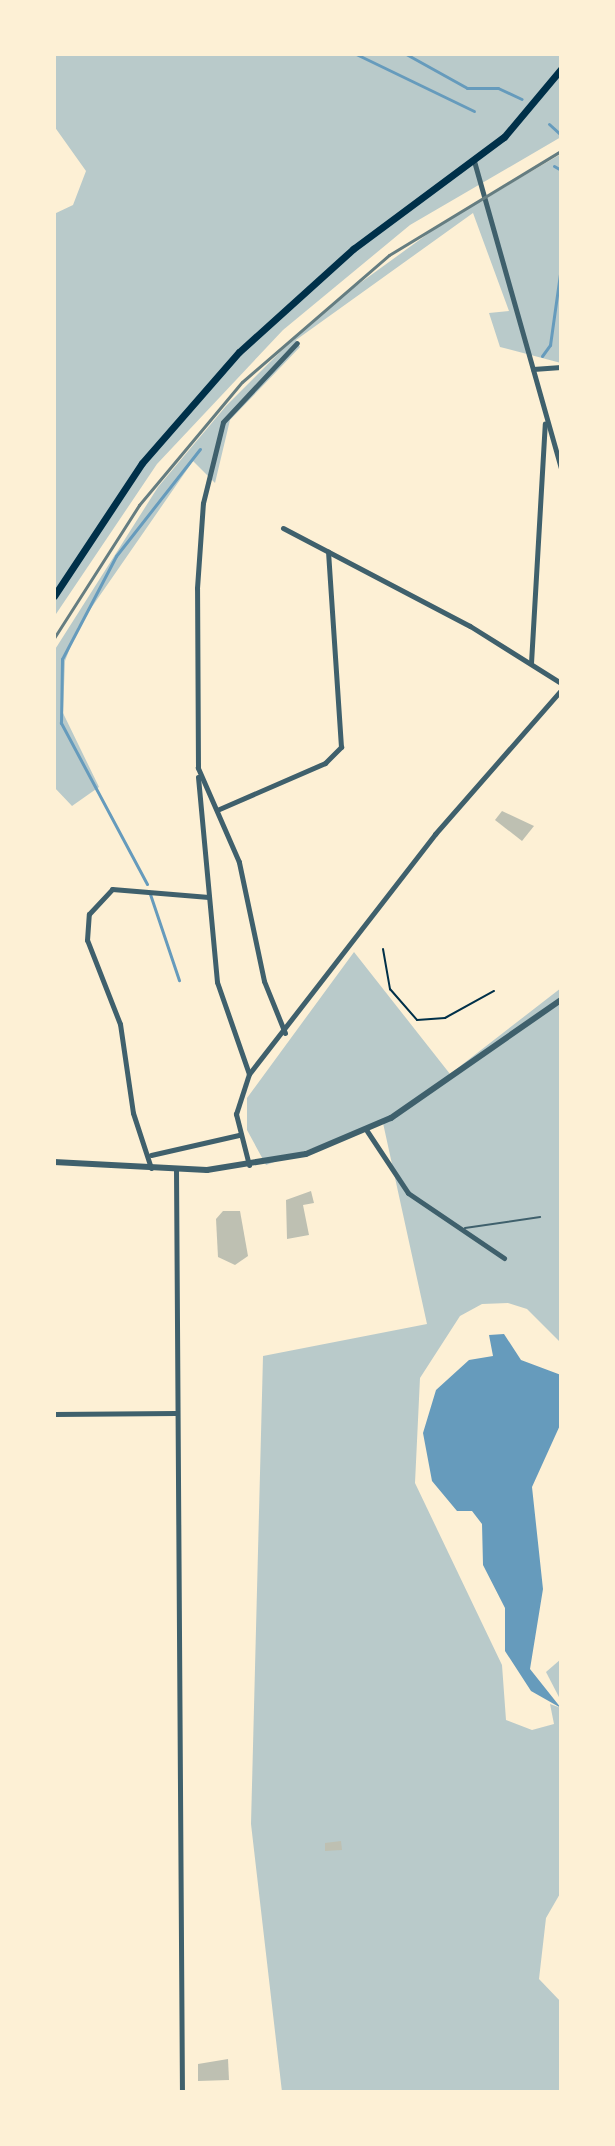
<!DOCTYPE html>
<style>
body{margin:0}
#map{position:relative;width:615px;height:2146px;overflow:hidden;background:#fdf0d5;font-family:Karla,sans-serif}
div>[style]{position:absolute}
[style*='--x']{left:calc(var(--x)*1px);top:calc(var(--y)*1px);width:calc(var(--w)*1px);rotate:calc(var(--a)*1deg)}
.green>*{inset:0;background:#b9caca}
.water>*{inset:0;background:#669bbc}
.stream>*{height:3px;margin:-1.5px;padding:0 1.5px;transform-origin:1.5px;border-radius:1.5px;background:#669bbc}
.building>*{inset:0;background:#bec0b2}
.path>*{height:2px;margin:-1px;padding:0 1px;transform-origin:1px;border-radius:1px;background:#003049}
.service>*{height:2px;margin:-1px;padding:0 1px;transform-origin:1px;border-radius:1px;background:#3f606c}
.minor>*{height:5px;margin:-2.5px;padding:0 2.5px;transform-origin:2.5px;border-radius:2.5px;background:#3f606c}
.tertiary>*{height:6px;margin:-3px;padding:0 3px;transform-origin:3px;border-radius:3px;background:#3f606c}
.secondary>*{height:7px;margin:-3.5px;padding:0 3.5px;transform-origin:3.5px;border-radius:3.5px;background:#003049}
.rail>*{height:3px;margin:-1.5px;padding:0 1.5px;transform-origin:1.5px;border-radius:1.5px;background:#657d81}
span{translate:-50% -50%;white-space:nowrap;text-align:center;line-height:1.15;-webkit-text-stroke:6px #fdf0d5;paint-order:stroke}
.frame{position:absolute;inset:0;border:56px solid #fdf0d5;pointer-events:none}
</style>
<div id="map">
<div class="green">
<i style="clip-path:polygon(54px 54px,561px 54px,561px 137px,410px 225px,283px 330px,157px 464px,54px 617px,54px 214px,73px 205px,86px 171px,54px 126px)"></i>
<i style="clip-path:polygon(561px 154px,561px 363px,500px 347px,489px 313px,509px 311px,473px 213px,296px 340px,300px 347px,230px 420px,215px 483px,193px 461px,78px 627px,65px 661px,63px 713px,99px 787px,72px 806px,54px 787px,54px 651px,158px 487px,226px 406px,293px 339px,349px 291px,440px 225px)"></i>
<i style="clip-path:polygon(354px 952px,450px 1074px,561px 988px,561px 1343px,527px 1309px,508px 1303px,482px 1304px,460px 1316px,420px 1378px,415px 1483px,502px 1665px,506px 1720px,532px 1730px,554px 1724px,550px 1704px,561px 1708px,561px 1892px,546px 1918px,539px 1979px,561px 2002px,561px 2092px,282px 2092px,251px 1824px,263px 1356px,427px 1324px,383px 1123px,266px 1165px,247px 1130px,247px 1098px)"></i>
<i style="clip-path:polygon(561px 1659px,561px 1701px,546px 1672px)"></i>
</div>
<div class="water">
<i style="clip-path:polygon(504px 1334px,521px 1360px,561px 1375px,561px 1423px,532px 1487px,543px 1589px,530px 1669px,561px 1708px,531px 1691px,505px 1651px,505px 1608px,483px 1565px,482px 1524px,472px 1511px,457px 1511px,432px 1481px,423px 1433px,436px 1390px,469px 1360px,493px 1356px,489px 1335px)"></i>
</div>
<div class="stream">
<i style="--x:356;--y:54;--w:131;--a:25.8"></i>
<i style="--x:406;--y:54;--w:70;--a:29.1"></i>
<i style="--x:467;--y:88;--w:31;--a:0"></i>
<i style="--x:498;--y:88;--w:26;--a:25"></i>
<i style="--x:549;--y:124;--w:15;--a:42"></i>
<i style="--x:554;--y:166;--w:8;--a:30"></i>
<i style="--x:542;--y:356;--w:14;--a:-54"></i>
<i style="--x:550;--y:345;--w:79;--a:-82"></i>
<i style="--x:147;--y:884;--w:183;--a:-118.1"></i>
<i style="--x:61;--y:723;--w:64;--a:-89.1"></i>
<i style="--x:62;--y:659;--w:116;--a:-62.3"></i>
<i style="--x:116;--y:556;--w:136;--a:-51.9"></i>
<i style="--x:150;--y:894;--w:91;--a:71.4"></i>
</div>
<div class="building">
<i style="clip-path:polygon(502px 811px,534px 826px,522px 841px,495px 820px)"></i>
<i style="clip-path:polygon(311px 1191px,314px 1203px,303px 1205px,309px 1235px,287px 1239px,286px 1200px)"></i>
<i style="clip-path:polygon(223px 1211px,240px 1211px,248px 1256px,235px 1265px,218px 1257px,216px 1219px)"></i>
<i style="clip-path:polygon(341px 1841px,342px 1850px,325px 1851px,325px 1843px)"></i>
<i style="clip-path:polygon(228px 2059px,229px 2080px,198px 2081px,198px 2064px)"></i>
</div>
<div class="path">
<i style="--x:383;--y:949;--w:41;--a:80.1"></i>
<i style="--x:390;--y:989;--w:41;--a:48.9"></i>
<i style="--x:417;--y:1020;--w:28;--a:-4"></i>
<i style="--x:445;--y:1018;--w:56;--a:-28.9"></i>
</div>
<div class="service">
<i style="--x:465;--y:1228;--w:76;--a:-8.3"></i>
</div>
<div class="minor">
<i style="--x:474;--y:161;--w:320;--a:74.2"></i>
<i style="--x:533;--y:369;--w:28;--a:-4"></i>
<i style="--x:283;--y:528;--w:211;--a:27.7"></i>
<i style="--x:470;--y:626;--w:107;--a:32.1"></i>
<i style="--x:531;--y:663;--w:240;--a:-86.7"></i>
<i style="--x:198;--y:777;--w:206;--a:84.7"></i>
<i style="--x:217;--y:982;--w:97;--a:70.8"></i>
<i style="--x:217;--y:810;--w:118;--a:-23.5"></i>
<i style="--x:325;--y:763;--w:23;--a:-45"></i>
<i style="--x:341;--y:747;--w:196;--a:-93.8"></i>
<i style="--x:285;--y:1033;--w:56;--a:-112"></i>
<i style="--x:264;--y:981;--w:122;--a:-101.9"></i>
<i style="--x:239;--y:862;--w:103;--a:-113.6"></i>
<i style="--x:198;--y:768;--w:180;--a:-90.3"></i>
<i style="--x:197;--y:588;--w:85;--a:-86"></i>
<i style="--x:203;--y:503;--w:83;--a:-76.1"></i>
<i style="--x:223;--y:422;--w:108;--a:-46.9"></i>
<i style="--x:367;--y:1131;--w:74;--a:56.5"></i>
<i style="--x:408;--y:1193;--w:116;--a:34.1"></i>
<i style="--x:151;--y:1155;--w:90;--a:-12.8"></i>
<i style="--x:249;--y:1165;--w:53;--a:-104.3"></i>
<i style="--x:236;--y:1114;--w:42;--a:-72"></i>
<i style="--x:249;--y:1074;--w:304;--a:-52.2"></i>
<i style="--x:435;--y:834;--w:191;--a:-48.8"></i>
<i style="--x:151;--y:1168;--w:58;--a:-108.1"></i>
<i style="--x:133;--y:1113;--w:90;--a:-98.3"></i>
<i style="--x:120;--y:1024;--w:90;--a:-111.4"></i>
<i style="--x:87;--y:940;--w:26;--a:-86"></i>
<i style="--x:89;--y:914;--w:34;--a:-47"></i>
<i style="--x:112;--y:889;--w:97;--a:4.7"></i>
<i style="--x:176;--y:1169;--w:923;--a:89.63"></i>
<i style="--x:54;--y:1414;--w:122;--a:-0.5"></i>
</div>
<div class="tertiary">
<i style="--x:54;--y:1162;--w:153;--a:3"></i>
<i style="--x:207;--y:1170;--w:100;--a:-9.2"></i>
<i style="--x:306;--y:1154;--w:92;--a:-23"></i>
<i style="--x:391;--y:1118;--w:207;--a:-34.8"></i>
</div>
<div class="secondary">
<i style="--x:54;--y:596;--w:159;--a:-56.5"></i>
<i style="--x:142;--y:463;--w:147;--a:-48.9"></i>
<i style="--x:239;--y:352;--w:154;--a:-42.1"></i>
<i style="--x:353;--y:249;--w:188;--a:-36.6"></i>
<i style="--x:504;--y:137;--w:89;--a:-50"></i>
</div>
<div class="rail">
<i style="--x:54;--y:638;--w:158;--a:-57.4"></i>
<i style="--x:139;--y:505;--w:160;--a:-50.1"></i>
<i style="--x:242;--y:382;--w:194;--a:-40.8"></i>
<i style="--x:389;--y:255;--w:201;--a:-31.2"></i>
</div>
<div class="frame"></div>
</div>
